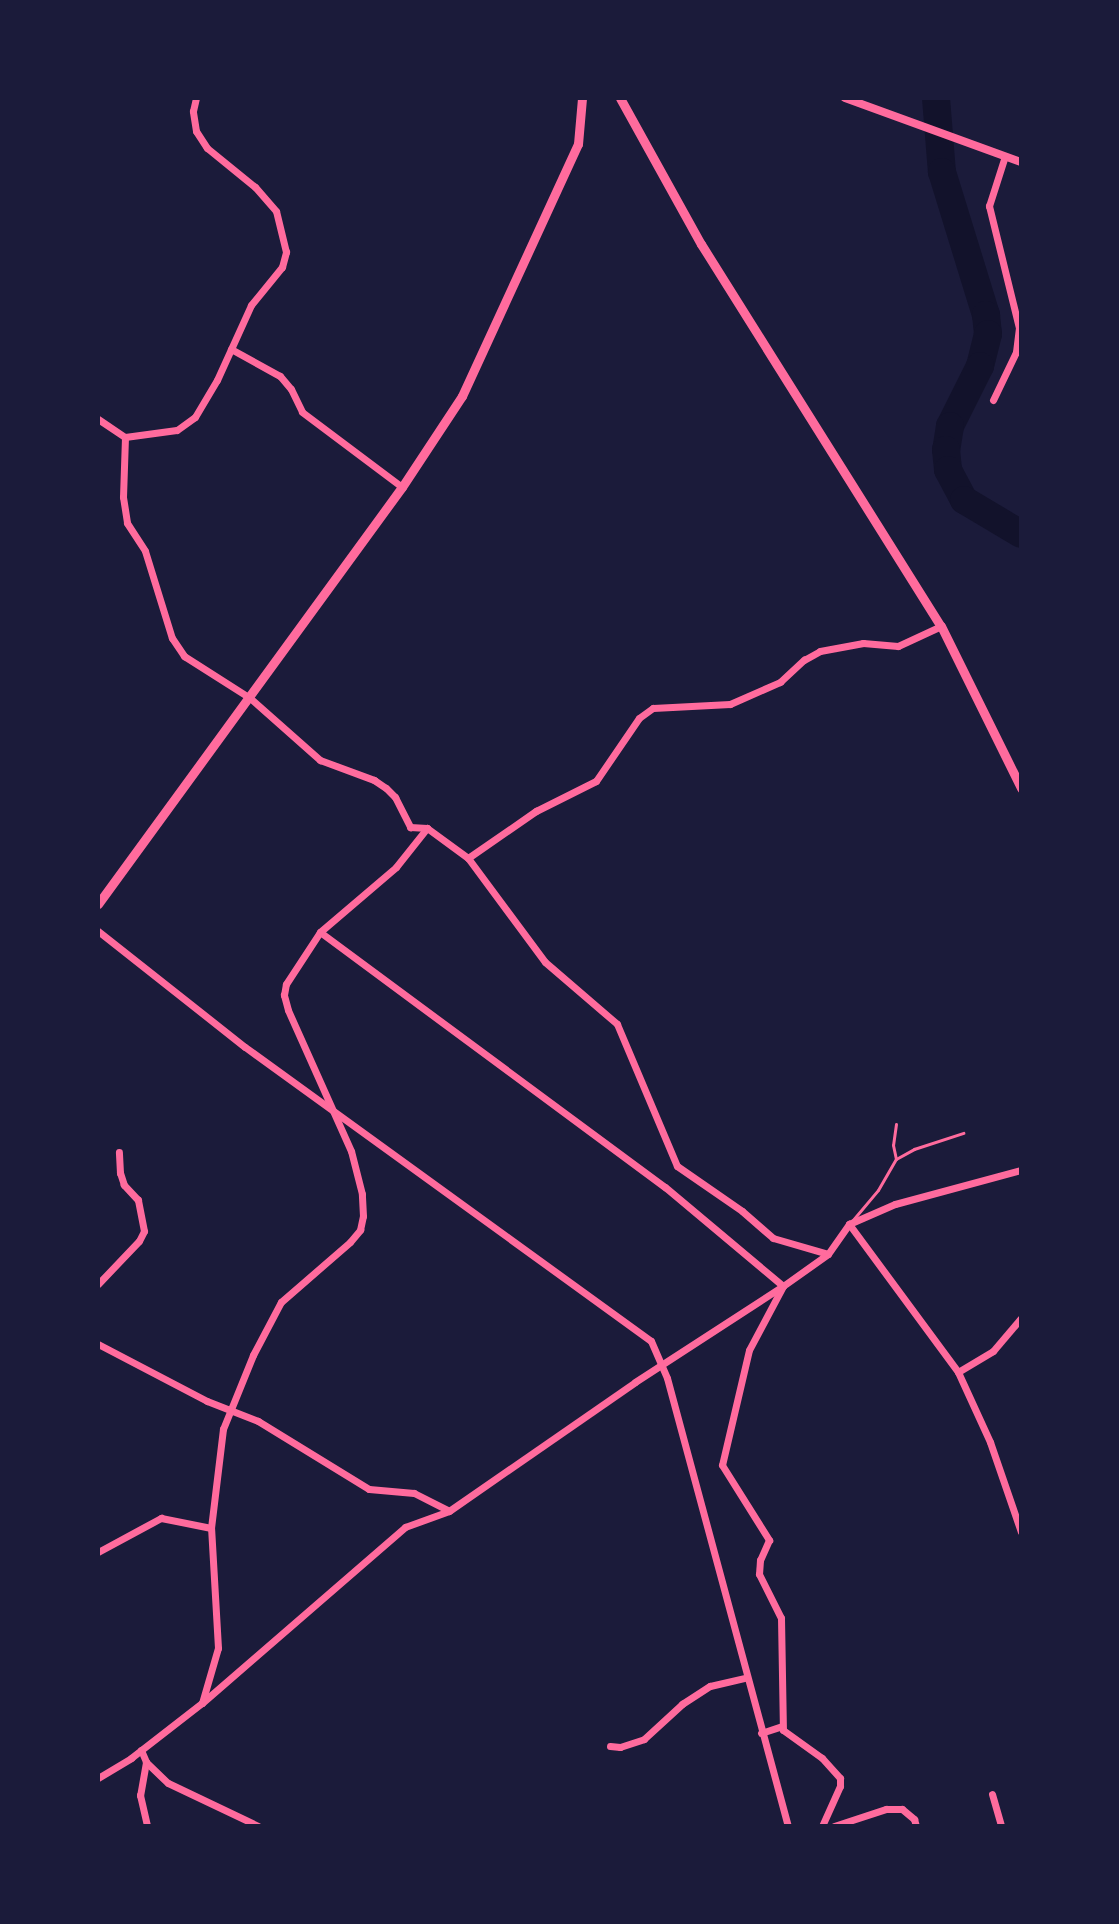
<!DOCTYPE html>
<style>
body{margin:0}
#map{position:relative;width:1119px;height:1924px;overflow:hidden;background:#1b1b3a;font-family:"Libre Baskerville",serif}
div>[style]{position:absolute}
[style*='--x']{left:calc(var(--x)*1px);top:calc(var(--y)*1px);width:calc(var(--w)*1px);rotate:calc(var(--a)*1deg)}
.water>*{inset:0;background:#12122b}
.river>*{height:28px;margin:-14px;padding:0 14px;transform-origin:14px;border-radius:14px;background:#12122b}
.service>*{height:3px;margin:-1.5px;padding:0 1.5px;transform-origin:1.5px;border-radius:1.5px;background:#ff6b9d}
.minor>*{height:7px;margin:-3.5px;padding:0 3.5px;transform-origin:3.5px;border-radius:3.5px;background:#ff6b9d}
.tertiary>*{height:8px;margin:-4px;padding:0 4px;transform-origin:4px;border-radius:4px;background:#ff6b9d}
.secondary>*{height:9px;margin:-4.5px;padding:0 4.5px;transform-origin:4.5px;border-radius:4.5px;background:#ff6b9d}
span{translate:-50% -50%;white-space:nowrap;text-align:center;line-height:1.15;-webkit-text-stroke:8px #1b1b3a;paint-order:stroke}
.frame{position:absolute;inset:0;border:100px solid #1b1b3a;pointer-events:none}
</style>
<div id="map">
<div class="water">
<i style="clip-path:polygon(930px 98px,944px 98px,945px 120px,931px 115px)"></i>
</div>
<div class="river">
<i style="--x:936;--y:98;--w:74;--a:85.4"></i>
<i style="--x:942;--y:172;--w:150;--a:72.9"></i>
<i style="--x:986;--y:315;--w:19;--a:84"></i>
<i style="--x:988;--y:334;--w:33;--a:104"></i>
<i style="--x:980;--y:366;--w:67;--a:116.6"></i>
<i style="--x:950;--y:426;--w:24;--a:99"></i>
<i style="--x:946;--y:450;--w:20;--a:84"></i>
<i style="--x:948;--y:470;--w:34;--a:62"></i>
<i style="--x:964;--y:500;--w:66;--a:30.8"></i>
</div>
<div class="service">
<i style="--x:896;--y:1124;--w:21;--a:98"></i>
<i style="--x:893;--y:1145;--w:14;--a:78"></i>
<i style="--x:852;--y:1221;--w:40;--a:-50"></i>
<i style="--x:878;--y:1190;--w:36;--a:-60"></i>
<i style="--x:896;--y:1159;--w:21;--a:-29"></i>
<i style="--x:914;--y:1149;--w:52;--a:-18.1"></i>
</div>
<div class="minor">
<i style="--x:231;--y:349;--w:56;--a:28.9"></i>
<i style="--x:280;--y:376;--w:17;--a:50"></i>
<i style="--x:291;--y:389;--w:25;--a:64"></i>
<i style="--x:302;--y:412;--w:125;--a:36.9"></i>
<i style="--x:993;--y:400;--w:53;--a:-64.4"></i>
<i style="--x:1016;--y:352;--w:24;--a:-83"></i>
<i style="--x:1019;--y:328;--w:126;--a:-103.8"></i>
<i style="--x:989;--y:206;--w:52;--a:-72.3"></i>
<i style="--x:98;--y:419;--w:32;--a:34"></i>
<i style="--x:125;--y:437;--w:60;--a:91.9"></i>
<i style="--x:123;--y:497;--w:26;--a:81"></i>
<i style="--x:127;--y:523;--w:33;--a:57"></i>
<i style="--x:145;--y:551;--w:91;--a:72.8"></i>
<i style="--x:172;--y:638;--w:22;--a:56"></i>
<i style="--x:184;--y:656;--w:78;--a:32.5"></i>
<i style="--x:250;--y:698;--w:94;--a:41.5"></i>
<i style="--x:320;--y:760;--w:58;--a:20.3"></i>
<i style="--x:374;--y:780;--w:14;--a:34"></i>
<i style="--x:386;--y:788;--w:13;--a:45"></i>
<i style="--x:395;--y:797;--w:34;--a:63"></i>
<i style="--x:410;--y:827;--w:17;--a:3"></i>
<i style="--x:427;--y:828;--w:51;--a:36.2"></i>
<i style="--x:468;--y:858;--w:129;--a:53.5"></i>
<i style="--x:545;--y:962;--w:95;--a:40.7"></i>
<i style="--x:617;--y:1024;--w:154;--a:67.1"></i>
<i style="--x:677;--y:1166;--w:79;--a:34.7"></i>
<i style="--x:742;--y:1211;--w:41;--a:41.1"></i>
<i style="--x:773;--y:1238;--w:57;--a:16.2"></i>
<i style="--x:125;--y:437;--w:52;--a:-7.7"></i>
<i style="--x:177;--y:430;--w:22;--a:-36"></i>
<i style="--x:195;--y:417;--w:43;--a:-59.3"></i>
<i style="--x:217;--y:380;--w:82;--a:-65.6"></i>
<i style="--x:251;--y:305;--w:49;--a:-50.8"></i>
<i style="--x:282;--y:267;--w:16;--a:-75"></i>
<i style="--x:286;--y:252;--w:42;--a:-103.7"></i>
<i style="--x:276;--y:211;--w:32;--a:-131"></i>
<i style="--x:255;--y:187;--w:62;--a:-140.9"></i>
<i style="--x:207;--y:148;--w:20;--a:-123"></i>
<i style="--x:196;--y:131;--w:20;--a:-99"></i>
<i style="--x:193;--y:111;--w:13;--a:-77"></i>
<i style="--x:468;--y:858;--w:83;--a:-34.7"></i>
<i style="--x:536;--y:811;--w:67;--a:-26.6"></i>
<i style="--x:596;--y:781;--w:76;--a:-55.7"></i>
<i style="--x:639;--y:718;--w:17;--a:-36"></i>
<i style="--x:653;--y:708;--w:77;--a:-3"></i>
<i style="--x:730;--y:704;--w:55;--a:-23.7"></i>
<i style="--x:780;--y:682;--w:33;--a:-43"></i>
<i style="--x:804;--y:660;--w:18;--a:-29"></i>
<i style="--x:820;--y:651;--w:44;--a:-10.5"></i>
<i style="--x:863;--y:643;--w:35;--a:5"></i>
<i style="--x:898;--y:646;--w:47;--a:-24.9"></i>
<i style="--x:98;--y:931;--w:187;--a:38.3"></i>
<i style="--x:245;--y:1047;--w:501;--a:35.91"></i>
<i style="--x:651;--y:1341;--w:40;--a:66.6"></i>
<i style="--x:667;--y:1378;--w:464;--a:74.9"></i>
<i style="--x:320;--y:932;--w:429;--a:36.5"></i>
<i style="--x:665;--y:1187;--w:154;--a:40"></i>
<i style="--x:783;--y:1286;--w:72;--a:118"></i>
<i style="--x:749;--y:1350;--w:118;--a:103.2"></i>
<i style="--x:722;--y:1465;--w:89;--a:57.9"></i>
<i style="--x:769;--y:1540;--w:22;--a:114"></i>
<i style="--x:760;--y:1560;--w:14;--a:94"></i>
<i style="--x:759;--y:1574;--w:49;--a:63.4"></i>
<i style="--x:781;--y:1618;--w:112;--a:89"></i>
<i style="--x:783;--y:1730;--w:48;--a:35.7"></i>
<i style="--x:822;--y:1758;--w:27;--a:48"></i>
<i style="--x:840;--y:1778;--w:8;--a:90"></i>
<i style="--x:840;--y:1786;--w:44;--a:114.2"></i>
<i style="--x:849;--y:1224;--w:184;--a:53.6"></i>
<i style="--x:958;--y:1372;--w:77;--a:65.4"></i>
<i style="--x:990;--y:1442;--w:95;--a:71"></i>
<i style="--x:98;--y:1284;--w:59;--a:-46.4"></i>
<i style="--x:139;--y:1241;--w:11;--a:-63"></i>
<i style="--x:144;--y:1231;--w:32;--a:-101"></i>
<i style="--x:138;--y:1200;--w:21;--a:-133"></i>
<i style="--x:124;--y:1185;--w:13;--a:-108"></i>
<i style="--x:120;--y:1173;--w:21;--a:-93"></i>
<i style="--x:98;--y:1344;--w:123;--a:27.6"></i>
<i style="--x:207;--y:1401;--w:55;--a:21.4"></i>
<i style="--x:258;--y:1421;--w:130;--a:31.5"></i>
<i style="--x:369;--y:1489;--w:45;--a:5.1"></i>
<i style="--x:414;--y:1493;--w:39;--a:27"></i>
<i style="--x:449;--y:1511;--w:226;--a:-34.7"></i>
<i style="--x:635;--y:1382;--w:176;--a:-33"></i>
<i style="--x:783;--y:1286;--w:55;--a:-35.4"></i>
<i style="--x:828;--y:1254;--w:37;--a:-55"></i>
<i style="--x:849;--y:1224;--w:50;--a:-23.5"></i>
<i style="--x:895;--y:1204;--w:131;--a:-15.1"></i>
<i style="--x:958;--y:1372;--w:41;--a:-31"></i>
<i style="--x:993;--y:1351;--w:43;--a:-49.7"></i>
<i style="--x:98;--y:1552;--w:72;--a:-28.4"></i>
<i style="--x:161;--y:1518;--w:51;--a:11.3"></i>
<i style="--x:202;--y:1703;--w:57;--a:-73.8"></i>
<i style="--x:218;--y:1648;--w:120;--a:-93.3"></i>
<i style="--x:211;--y:1528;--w:100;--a:-83.1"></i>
<i style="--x:223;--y:1429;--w:80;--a:-67.9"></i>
<i style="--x:253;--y:1355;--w:60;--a:-62.2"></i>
<i style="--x:281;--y:1302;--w:91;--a:-41"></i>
<i style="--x:350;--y:1242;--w:16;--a:-50"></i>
<i style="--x:360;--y:1230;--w:14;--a:-78"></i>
<i style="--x:363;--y:1216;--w:22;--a:-93"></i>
<i style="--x:362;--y:1194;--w:44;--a:-104.3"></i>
<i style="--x:351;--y:1151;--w:154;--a:-114.1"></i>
<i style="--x:288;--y:1010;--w:16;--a:-105"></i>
<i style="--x:284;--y:995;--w:11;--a:-80"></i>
<i style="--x:286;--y:984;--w:62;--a:-56.8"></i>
<i style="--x:320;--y:932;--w:100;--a:-40.5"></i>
<i style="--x:396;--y:867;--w:50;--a:-51.5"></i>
<i style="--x:761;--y:1733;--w:22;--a:-18"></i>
<i style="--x:610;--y:1746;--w:10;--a:6"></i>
<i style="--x:620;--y:1747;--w:25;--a:-18"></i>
<i style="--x:644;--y:1739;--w:52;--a:-42.6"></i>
<i style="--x:682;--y:1704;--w:33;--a:-33"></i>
<i style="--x:710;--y:1686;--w:37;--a:-13"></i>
<i style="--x:141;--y:1750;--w:13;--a:67"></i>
<i style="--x:146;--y:1762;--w:30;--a:44"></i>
<i style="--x:168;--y:1783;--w:100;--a:25.5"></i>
<i style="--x:146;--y:1762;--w:34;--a:100"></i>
<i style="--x:140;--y:1795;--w:32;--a:77"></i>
<i style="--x:98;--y:1778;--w:39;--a:-31"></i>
<i style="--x:131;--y:1758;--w:90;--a:-37.8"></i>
<i style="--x:202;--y:1703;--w:269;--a:-40.9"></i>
<i style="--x:405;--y:1527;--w:47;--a:-20"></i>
<i style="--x:992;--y:1794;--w:33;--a:74"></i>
<i style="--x:834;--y:1826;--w:55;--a:-18.1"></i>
<i style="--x:886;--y:1809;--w:16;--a:0"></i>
<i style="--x:902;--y:1809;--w:16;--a:40"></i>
<i style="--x:914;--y:1819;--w:7;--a:74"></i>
</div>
<div class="tertiary">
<i style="--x:845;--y:98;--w:187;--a:20"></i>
</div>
<div class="secondary">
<i style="--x:620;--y:98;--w:167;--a:61"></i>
<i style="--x:701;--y:244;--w:451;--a:57.9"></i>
<i style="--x:941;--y:626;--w:181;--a:63.7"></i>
<i style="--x:98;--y:904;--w:516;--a:-53.91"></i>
<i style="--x:402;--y:487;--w:109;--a:-56.6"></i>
<i style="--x:462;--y:396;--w:277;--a:-65.3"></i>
<i style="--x:578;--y:144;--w:46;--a:-85"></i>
</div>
<div class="frame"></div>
</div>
